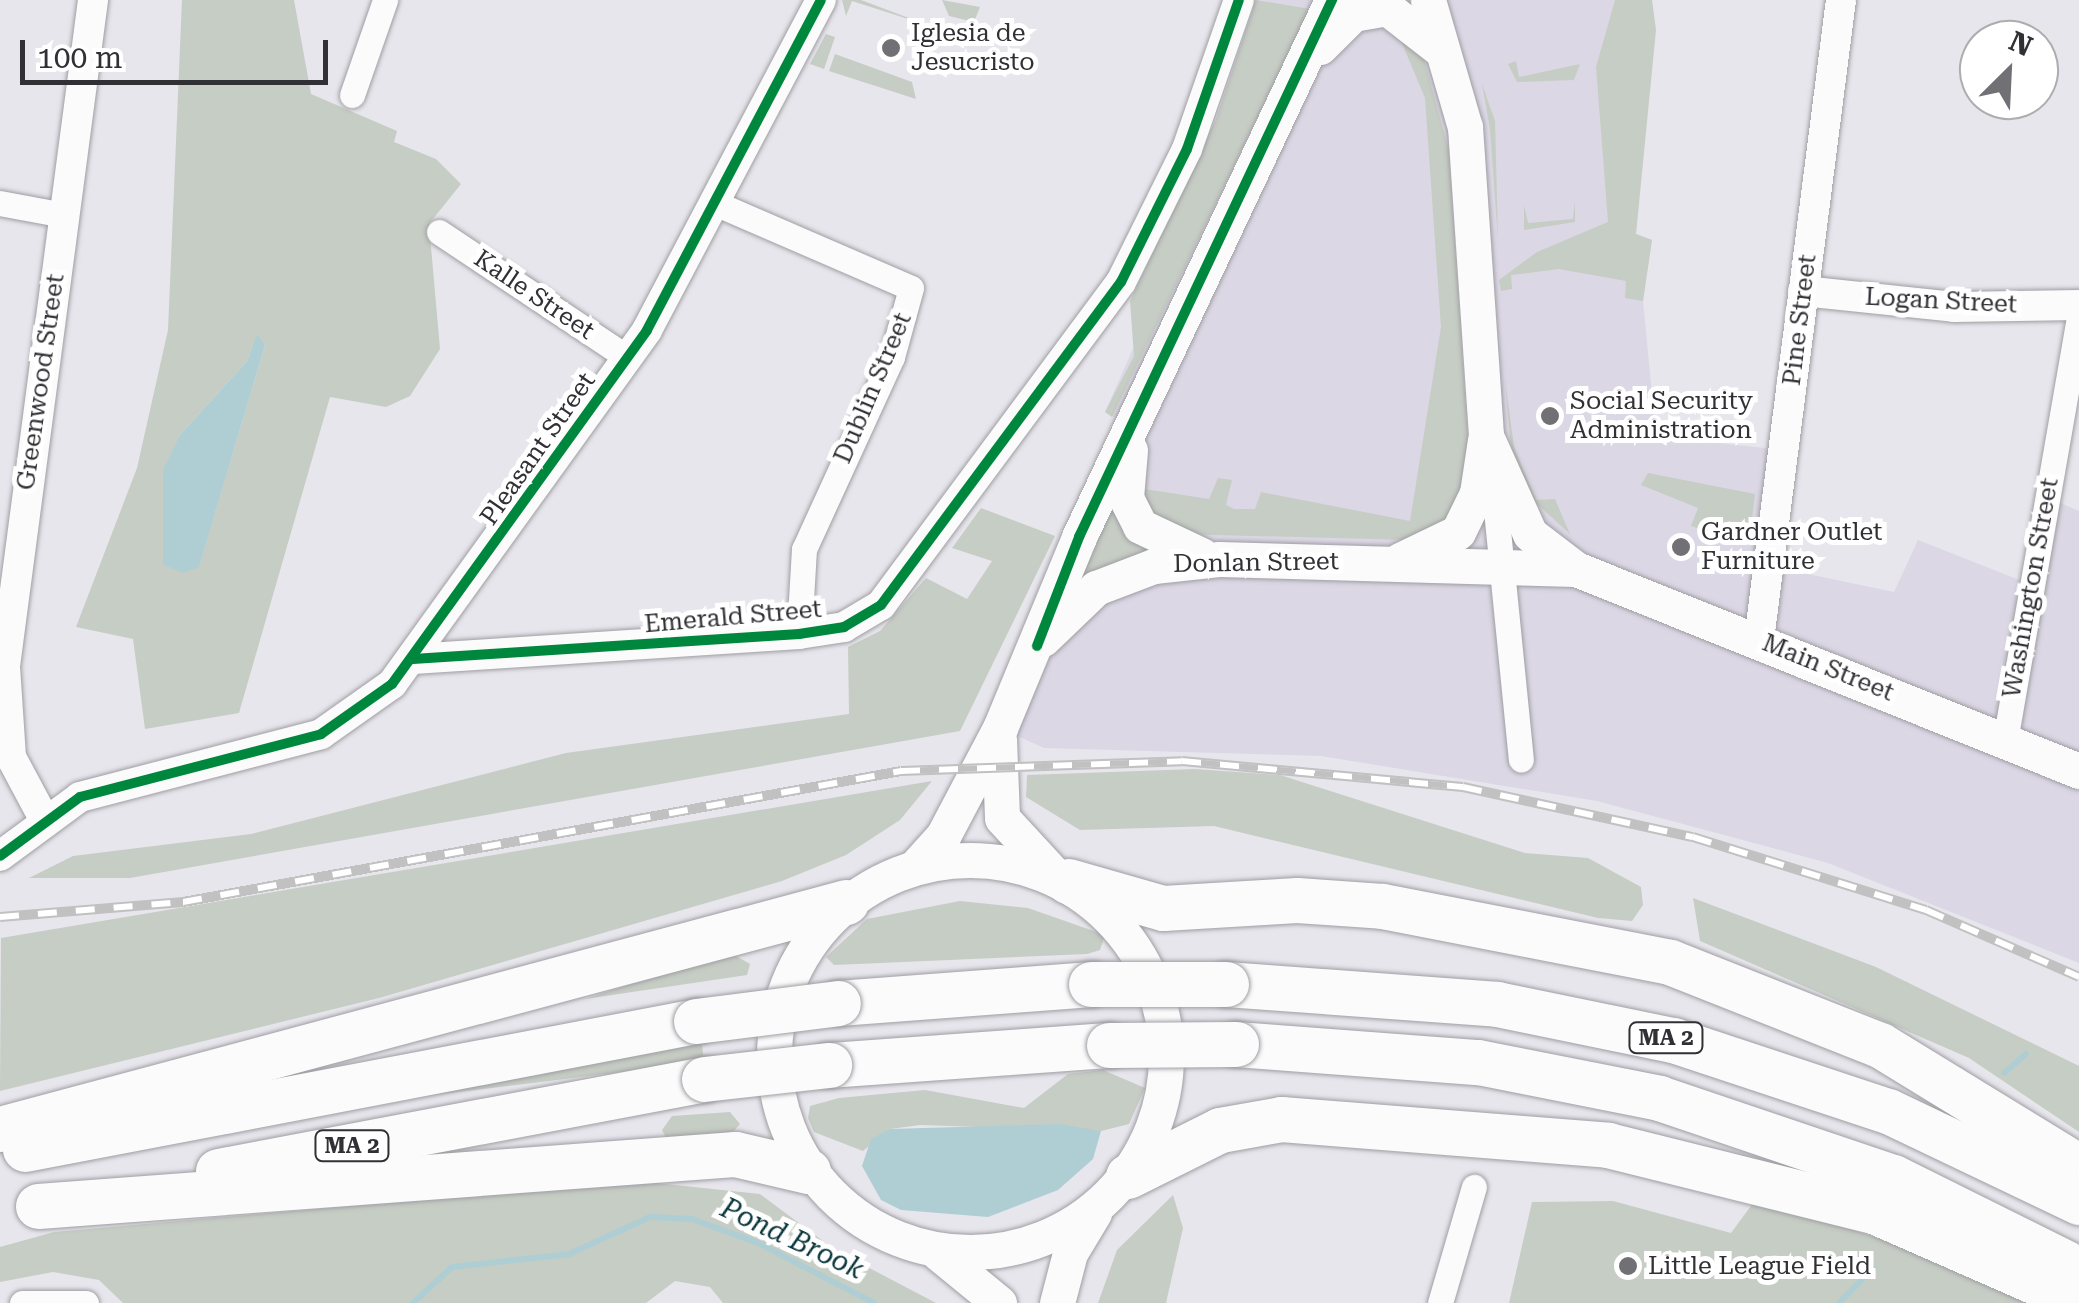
<!DOCTYPE html>
<style>
body{margin:0}
#map{position:relative;width:2079px;height:1303px;overflow:hidden;background:#e7e6ec;font-family:"Roboto Serif",serif}
div>[style]{position:absolute}
[style*='--x']{left:calc(var(--x)*1px);top:calc(var(--y)*1px);width:calc(var(--w)*1px);rotate:calc(var(--a)*1deg)}
.built>*{inset:0;background:#dbd7e4}
.green>*{inset:0;background:#c6cdc4;transform-origin:0 0}
.water>*{inset:0;background:#afced4}
.stream>*{height:6px;margin:-3px;padding:0 3px;transform-origin:3px;border-radius:3px;background:#afced4}
.roads{filter:drop-shadow(0 0 2px #9f9ea3) drop-shadow(0 0 2px #9f9ea3)}
.minor>*{height:25px;margin:-12.5px;padding:0 12.5px;transform-origin:12.5px;border-radius:12.5px;background:#fbfbfc}
.tertiary>*{height:30px;margin:-15px;padding:0 15px;transform-origin:15px;border-radius:15px;background:#fbfbfc}
.secondary>*{height:35px;margin:-17.5px;padding:0 17.5px;transform-origin:17.5px;border-radius:17.5px;background:#fbfbfc}
.secondary>.ring{margin:-17.5px;padding:0;box-sizing:content-box;background:none;border:35px solid #fbfbfc;border-radius:50%}
.motorway>*{height:45px;margin:-22.5px;padding:0 22.5px;transform-origin:22.5px;border-radius:22.5px;background:#fbfbfc}
.rail>*{height:10px;margin-top:-5px;transform-origin:0;background:repeating-linear-gradient(90deg,#fff 0 19px,#c1c1c2 0 38px);box-sizing:border-box;border-block:2px solid #c1c1c2}
.bridges{filter:drop-shadow(0 0 2px #9f9ea3) drop-shadow(0 0 2px #9f9ea3)}
.motorway-bridge>*{height:45px;margin:-22.5px;padding:0 22.5px;transform-origin:22.5px;border-radius:22.5px;background:#fbfbfc}
.cycleway>*{height:10px;margin:-5px;padding:0 5px;transform-origin:5px;border-radius:5px;background:#00873e}
.dots>*{width:28px;height:28px;translate:-50% -50%;box-sizing:border-box;border:5px solid #fff;border-radius:50%}
span{translate:-50% -50%;white-space:nowrap;text-align:center;line-height:1.15;-webkit-text-stroke:10px #fff;paint-order:stroke}
.shield-label span{padding:2px 8px;background:#fff;border:2px solid;border-radius:8px;-webkit-text-stroke-width:0}
.shield-label{font-size:22px;color:#313034;font-weight:700}
.poi-label{font-size:25px;color:#313034}
.left{translate:0 -50%;text-align:left}
.street-label{font-size:25px;color:#313034}
.water-label{font-size:28px;color:#09363b;font-style:italic}
.north{position:absolute;left:1959px;top:20px;width:100px;height:100px;box-sizing:border-box;background:#fff;border:2px solid #adacae;border-radius:50%;rotate:24deg;font-size:28px;font-weight:700;line-height:40px;text-align:center;color:#313034}
.north::after{content:'';display:block;margin:auto;width:35px;height:45px;background:#717074;clip-path:polygon(50% 0,100% 100%,50% 72%,0 100%)}
.scale{position:absolute;left:20px;top:40px;width:308px;height:45px;box-sizing:border-box;border:5px solid #313034;border-top:0;padding-left:12px;font-size:30px;line-height:35px;white-space:nowrap;color:#313034;-webkit-text-stroke:8px #fff;paint-order:stroke}
</style>
<div id="map">
<div class="built">
<i style="clip-path:polygon(1239px 0,1652px 0,1636px 234px,1652px 240px,1643px 301px,1656px 436px,1783px 450px,1769px 566px,1894px 592px,1918px 540px,2032px 585px,2047px 497px,2079px 511px,2079px 963px,1828px 863px,1597px 801px,1321px 756px,1044px 748px,1000px 728px,1132px 427px,1105px 412px,1277px 23px)"></i>
</div>
<div class="green">
<i style="clip-path:polygon(evenodd,182px 0,294px 0,311px 94px,397px 131px,394px 142px,436px 159px,461px 184px,429px 224px,440px 349px,410px 396px,386px 407px,330px 397px,239px 713px,145px 729px,133px 639px,76px 627px,137px 468px,168px 330px,182px 0,257px 335px,265px 345px,199px 566px,180px 435px,247px 361px,257px 335px)"></i>
<i style="clip-path:polygon(842px 0,861px 0,930px 26px,852px 1px,846px 16px)"></i>
<i style="clip-path:polygon(942px 0,980px 7px,974px 22px,949px 16px)"></i>
<i style="clip-path:polygon(1256px 0,1310px 9px,1112px 417px,1105px 412px,1134px 356px,1130px 301px,1216px 119px)"></i>
<i style="clip-path:polygon(1615px 0,1652px 0,1656px 30px,1636px 234px,1652px 240px,1643px 301px,1625px 298px,1626px 281px,1559px 269px,1511px 275px,1512px 289px,1501px 291px,1499px 280px,1537px 252px,1608px 222px,1596px 67px)"></i>
<i style="clip-path:polygon(1396px 29px,1417px 33px,1449px 151px,1471px 485px,1461px 515px,1407px 540px,1181px 534px,1157px 524px,1138px 488px,1209px 499px,1218px 478px,1232px 480px,1226px 505px,1234px 509px,1255px 509px,1261px 492px,1410px 521px,1441px 327px,1425px 98px)"></i>
<i style="clip-path:polygon(826px 34px,835px 37px,824px 69px,810px 64px)"></i>
<i style="clip-path:polygon(835px 54px,912px 82px,916px 99px,829px 71px)"></i>
<i style="clip-path:polygon(1516px 61px,1519px 77px,1580px 64px,1574px 80px,1517px 82px,1508px 64px)"></i>
<i style="clip-path:polygon(1482px 84px,1495px 121px,1498px 239px,1490px 129px)"></i>
<i style="clip-path:polygon(1575px 201px,1575px 222px,1524px 230px,1524px 205px,1528px 223px,1573px 219px)"></i>
<i style="clip-path:polygon(1505px 380px,1514px 447px,1536px 500px,1555px 499px,1570px 534px,1537px 504px,1521px 479px,1510px 440px)"></i>
<i style="clip-path:polygon(1648px 473px,1755px 494px,1749px 545px,1691px 526px,1698px 508px,1641px 485px)"></i>
<i style="clip-path:polygon(1106px 498px,1151px 549px,1076px 588px)"></i>
<i style="clip-path:polygon(981px 508px,1055px 536px,960px 731px,130px 878px,29px 878px,73px 856px,251px 834px,566px 753px,849px 714px,848px 647px,880px 631px,926px 578px,967px 599px,992px 561px,952px 548px)"></i>
<i style="clip-path:polygon(1195px 769px,1280px 775px,1525px 853px,1588px 858px,1641px 887px,1643px 905px,1632px 921px,1598px 918px,1214px 826px,1080px 830px,1026px 797px,1027px 775px)"></i>
<i style="clip-path:polygon(932px 781px,900px 820px,846px 855px,782px 881px,379px 998px,0 1091px,1px 938px)"></i>
<i style="clip-path:polygon(1693px 898px,1876px 967px,2079px 1066px,2079px 1132px,1969px 1058px,1700px 941px)"></i>
<i style="clip-path:polygon(960px 901px,1028px 908px,1105px 935px,1100px 950px,1087px 954px,834px 965px,826px 957px,867px 919px)"></i>
<i style="clip-path:polygon(729px 952px,750px 964px,747px 975px,585px 999px)"></i>
<i style="left:701px;top:1037px;width:25px;height:714px;rotate:83deg"></i>
<i style="clip-path:polygon(1103px 1070px,1145px 1088px,1129px 1124px,1101px 1131px,920px 1125px,890px 1129px,863px 1151px,814px 1132px,808px 1118px,810px 1106px,839px 1098px,925px 1090px,1024px 1108px,1068px 1074px)"></i>
<i style="clip-path:polygon(730px 1112px,740px 1124px,732px 1133px,666px 1138px,662px 1130px,672px 1116px)"></i>
<i style="clip-path:polygon(637px 1181px,760px 1194px,835px 1250px,936px 1303px,723px 1303px,710px 1287px,675px 1281px,646px 1303px,123px 1303px,99px 1280px,53px 1272px,0 1282px,0 1247px,54px 1232px)"></i>
<i style="clip-path:polygon(1173px 1195px,1183px 1228px,1166px 1303px,1098px 1303px,1117px 1250px)"></i>
<i style="clip-path:polygon(1756px 1199px,1965px 1266px,2044px 1303px,1509px 1303px,1532px 1202px,1613px 1201px,1731px 1233px)"></i>
</div>
<div class="water">
<i style="clip-path:polygon(257px 334px,265px 345px,199px 567px,182px 573px,163px 564px,163px 470px,180px 435px,247px 361px)"></i>
<i style="clip-path:polygon(1060px 1124px,1101px 1131px,1093px 1159px,1058px 1190px,988px 1217px,901px 1210px,881px 1200px,862px 1166px,871px 1139px,890px 1129px)"></i>
</div>
<div class="stream">
<i style="--x:2004;--y:1073;--w:29;--a:-41"></i>
<i style="--x:413;--y:1303;--w:53;--a:-42.7"></i>
<i style="--x:452;--y:1267;--w:118;--a:-6.3"></i>
<i style="--x:569;--y:1254;--w:89;--a:-24.6"></i>
<i style="--x:650;--y:1217;--w:42;--a:2.7"></i>
<i style="--x:692;--y:1219;--w:70;--a:20"></i>
<i style="--x:758;--y:1243;--w:131;--a:27.3"></i>
<i style="--x:1839;--y:1303;--w:49;--a:-45.8"></i>
</div>
<div class="roads">
<div class="minor">
<i style="--x:352;--y:95;--w:101;--a:-70.8"></i>
<i style="--x:0;--y:203;--w:65;--a:10.6"></i>
<i style="--x:717;--y:204;--w:211;--a:23.4"></i>
<i style="--x:911;--y:288;--w:72;--a:105.4"></i>
<i style="--x:892;--y:357;--w:211;--a:114.6"></i>
<i style="--x:804;--y:549;--w:85;--a:93.4"></i>
<i style="--x:439;--y:232;--w:227;--a:33.7"></i>
<i style="--x:1492;--y:470;--w:291;--a:84.3"></i>
<i style="--x:2005;--y:741;--w:430;--a:-80.1"></i>
<i style="--x:22;--y:1303;--w:64;--a:0"></i>
<i style="--x:1440;--y:1303;--w:121;--a:-73.7"></i>
</div>
<div class="tertiary">
<i style="--x:1803;--y:291;--w:152;--a:6"></i>
<i style="--x:1954;--y:307;--w:125;--a:-0.9"></i>
<i style="--x:1759;--y:640;--w:645;--a:-82.7"></i>
<i style="--x:413;--y:659;--w:387;--a:-3.7"></i>
<i style="--x:799;--y:634;--w:46;--a:-8.8"></i>
<i style="--x:844;--y:627;--w:43;--a:-30.7"></i>
<i style="--x:881;--y:605;--w:402;--a:-53.4"></i>
<i style="--x:1121;--y:282;--w:148;--a:-63.6"></i>
<i style="--x:1187;--y:149;--w:158;--a:-70.8"></i>
<i style="--x:43;--y:817;--w:68;--a:-118.1"></i>
<i style="--x:11;--y:757;--w:91;--a:-93.8"></i>
<i style="--x:5;--y:666;--w:672;--a:-82.47"></i>
<i style="--x:0;--y:856;--w:99;--a:-36.4"></i>
<i style="--x:80;--y:797;--w:249;--a:-14.6"></i>
<i style="--x:321;--y:734;--w:87;--a:-35.2"></i>
<i style="--x:392;--y:684;--w:436;--a:-54.2"></i>
<i style="--x:647;--y:330;--w:373;--a:-62.2"></i>
</div>
<div class="secondary">
<i style="--x:1428;--y:0;--w:132;--a:73.8"></i>
<i style="--x:1465;--y:127;--w:310;--a:86.1"></i>
<i style="--x:1486;--y:436;--w:107;--a:65.8"></i>
<i style="--x:1530;--y:534;--w:58;--a:37.3"></i>
<i style="--x:1576;--y:569;--w:542;--a:21.88"></i>
<i style="--x:1320;--y:47;--w:47;--a:-45"></i>
<i style="--x:1353;--y:14;--w:35;--a:-10"></i>
<i style="--x:1387;--y:8;--w:68;--a:37.9"></i>
<i style="--x:1130;--y:450;--w:48;--a:94.8"></i>
<i style="--x:1126;--y:498;--w:31;--a:63"></i>
<i style="--x:1140;--y:526;--w:68;--a:25.4"></i>
<i style="--x:1400;--y:560;--w:64;--a:-25.8"></i>
<i style="--x:1458;--y:532;--w:43;--a:-64"></i>
<i style="--x:1477;--y:493;--w:54;--a:-81.4"></i>
<i style="--x:1043;--y:639;--w:74;--a:-43.9"></i>
<i style="--x:1096;--y:588;--w:62;--a:-20.8"></i>
<i style="--x:1154;--y:566;--w:65;--a:-6.1"></i>
<i style="--x:1219;--y:559;--w:356;--a:1.6"></i>
<i style="--x:999;--y:739;--w:79;--a:87.8"></i>
<i style="--x:1002;--y:818;--w:72;--a:47.2"></i>
<i class="ring" style="left:774px;top:860px;width:357px;height:357px"></i>
<i style="--x:915;--y:867;--w:42;--a:-47.9"></i>
<i style="--x:943;--y:836;--w:122;--a:-62.2"></i>
<i style="--x:1000;--y:728;--w:207;--a:-67.5"></i>
<i style="--x:1079;--y:537;--w:594;--a:-64.77"></i>
<i style="--x:938;--y:1253;--w:79;--a:39.3"></i>
<i style="--x:1057;--y:1303;--w:52;--a:-75.4"></i>
<i style="--x:1070;--y:1253;--w:47;--a:-59"></i>
</div>
<div class="motorway">
<i style="--x:1068;--y:881;--w:99;--a:15.9"></i>
<i style="--x:1163;--y:908;--w:134;--a:-3.4"></i>
<i style="--x:1297;--y:900;--w:85;--a:4"></i>
<i style="--x:1382;--y:906;--w:293;--a:11"></i>
<i style="--x:1670;--y:962;--w:226;--a:21.6"></i>
<i style="--x:1880;--y:1045;--w:233;--a:31.5"></i>
<i style="--x:1226;--y:984;--w:272;--a:4.2"></i>
<i style="--x:1497;--y:1004;--w:180;--a:11.6"></i>
<i style="--x:1673;--y:1040;--w:226;--a:18.3"></i>
<i style="--x:1888;--y:1111;--w:212;--a:25.5"></i>
<i style="--x:838;--y:1003;--w:254;--a:-4.3"></i>
<i style="--x:1236;--y:1044;--w:243;--a:4.3"></i>
<i style="--x:1478;--y:1062;--w:185;--a:11.2"></i>
<i style="--x:1659;--y:1098;--w:247;--a:18.7"></i>
<i style="--x:1893;--y:1177;--w:193;--a:26.4"></i>
<i style="--x:829;--y:1065;--w:281;--a:-4.1"></i>
<i style="--x:0;--y:1129;--w:876;--a:-15.02"></i>
<i style="--x:25;--y:1149;--w:683;--a:-10.8"></i>
<i style="--x:218;--y:1171;--w:495;--a:-10.7"></i>
<i style="--x:1128;--y:1176;--w:103;--a:-26.6"></i>
<i style="--x:1220;--y:1130;--w:62;--a:-10.2"></i>
<i style="--x:1281;--y:1119;--w:328;--a:4.5"></i>
<i style="--x:1608;--y:1145;--w:276;--a:14"></i>
<i style="--x:1876;--y:1212;--w:222;--a:23.7"></i>
<i style="--x:38;--y:1206;--w:699;--a:-4.27"></i>
<i style="--x:735;--y:1154;--w:75;--a:13.1"></i>
</div>
</div>
<div class="rail">
<i style="--x:0;--y:917;--w:184;--a:-4.7"></i>
<i style="--x:183;--y:902;--w:730;--a:-10.34"></i>
<i style="--x:901;--y:771;--w:281;--a:-2"></i>
<i style="--x:1182;--y:761;--w:282;--a:5.3"></i>
<i style="--x:1463;--y:787;--w:235;--a:12.3"></i>
<i style="--x:1693;--y:837;--w:244;--a:17.4"></i>
<i style="--x:1926;--y:910;--w:167;--a:23.6"></i>
</div>
<div class="bridges">
<div class="motorway-bridge">
<i style="--x:1091;--y:984;--w:135;--a:0"></i>
<i style="--x:696;--y:1021;--w:143;--a:-7.2"></i>
<i style="--x:1109;--y:1045;--w:127;--a:-0.5"></i>
<i style="--x:704;--y:1079;--w:126;--a:-6.4"></i>
</div>
</div>
<div class="cycleway">
<i style="--x:1037;--y:646;--w:117;--a:-68.9"></i>
<i style="--x:1079;--y:537;--w:594;--a:-64.77"></i>
<i style="--x:413;--y:659;--w:387;--a:-3.7"></i>
<i style="--x:799;--y:634;--w:46;--a:-8.8"></i>
<i style="--x:844;--y:627;--w:43;--a:-30.7"></i>
<i style="--x:881;--y:605;--w:402;--a:-53.4"></i>
<i style="--x:1121;--y:282;--w:148;--a:-63.6"></i>
<i style="--x:1187;--y:149;--w:158;--a:-70.8"></i>
<i style="--x:0;--y:856;--w:99;--a:-36.4"></i>
<i style="--x:80;--y:797;--w:249;--a:-14.6"></i>
<i style="--x:321;--y:734;--w:87;--a:-35.2"></i>
<i style="--x:392;--y:684;--w:436;--a:-54.2"></i>
<i style="--x:647;--y:330;--w:373;--a:-62.2"></i>
</div>
<div class="dots">
<i style="left:891px;top:48px;background:#717074"></i>
<i style="left:1550px;top:416px;background:#717074"></i>
<i style="left:1681px;top:547px;background:#717074"></i>
<i style="left:1628px;top:1266px;background:#717074"></i>
</div>
<div class="shield-label">
<span style="left:1666px;top:1038px">MA 2</span>
<span style="left:352px;top:1146px">MA 2</span>
</div>
<div class="poi-label">
<span class="left" style="left:911px;top:48px">Iglesia de<br>Jesucristo</span>
<span class="left" style="left:1570px;top:416px">Social Security<br>Administration</span>
<span class="left" style="left:1701px;top:547px">Gardner Outlet<br>Furniture</span>
<span class="left" style="left:1648px;top:1266px">Little League Field</span>
</div>
<div class="street-label">
<span style="left:534px;top:295px;rotate:34deg">Kalle Street</span>
<span style="left:1941px;top:301px;rotate:3deg">Logan Street</span>
<span style="left:1800px;top:320px;rotate:-83deg">Pine Street</span>
<span style="left:41px;top:382px;rotate:-82deg">Greenwood Street</span>
<span style="left:873px;top:388px;rotate:-67deg">Dublin Street</span>
<span style="left:538px;top:449px;rotate:-55deg">Pleasant Street</span>
<span style="left:1256px;top:563px;rotate:-1deg">Donlan Street</span>
<span style="left:2031px;top:588px;rotate:-80deg">Washington Street</span>
<span style="left:733px;top:617px;rotate:-5deg">Emerald Street</span>
<span style="left:1828px;top:668px;rotate:22deg">Main Street</span>
</div>
<div class="water-label">
<span style="left:792px;top:1239px;rotate:25deg">Pond Brook</span>
</div>
<div class="north">N</div>
<div class="scale">100 m</div>
</div>
